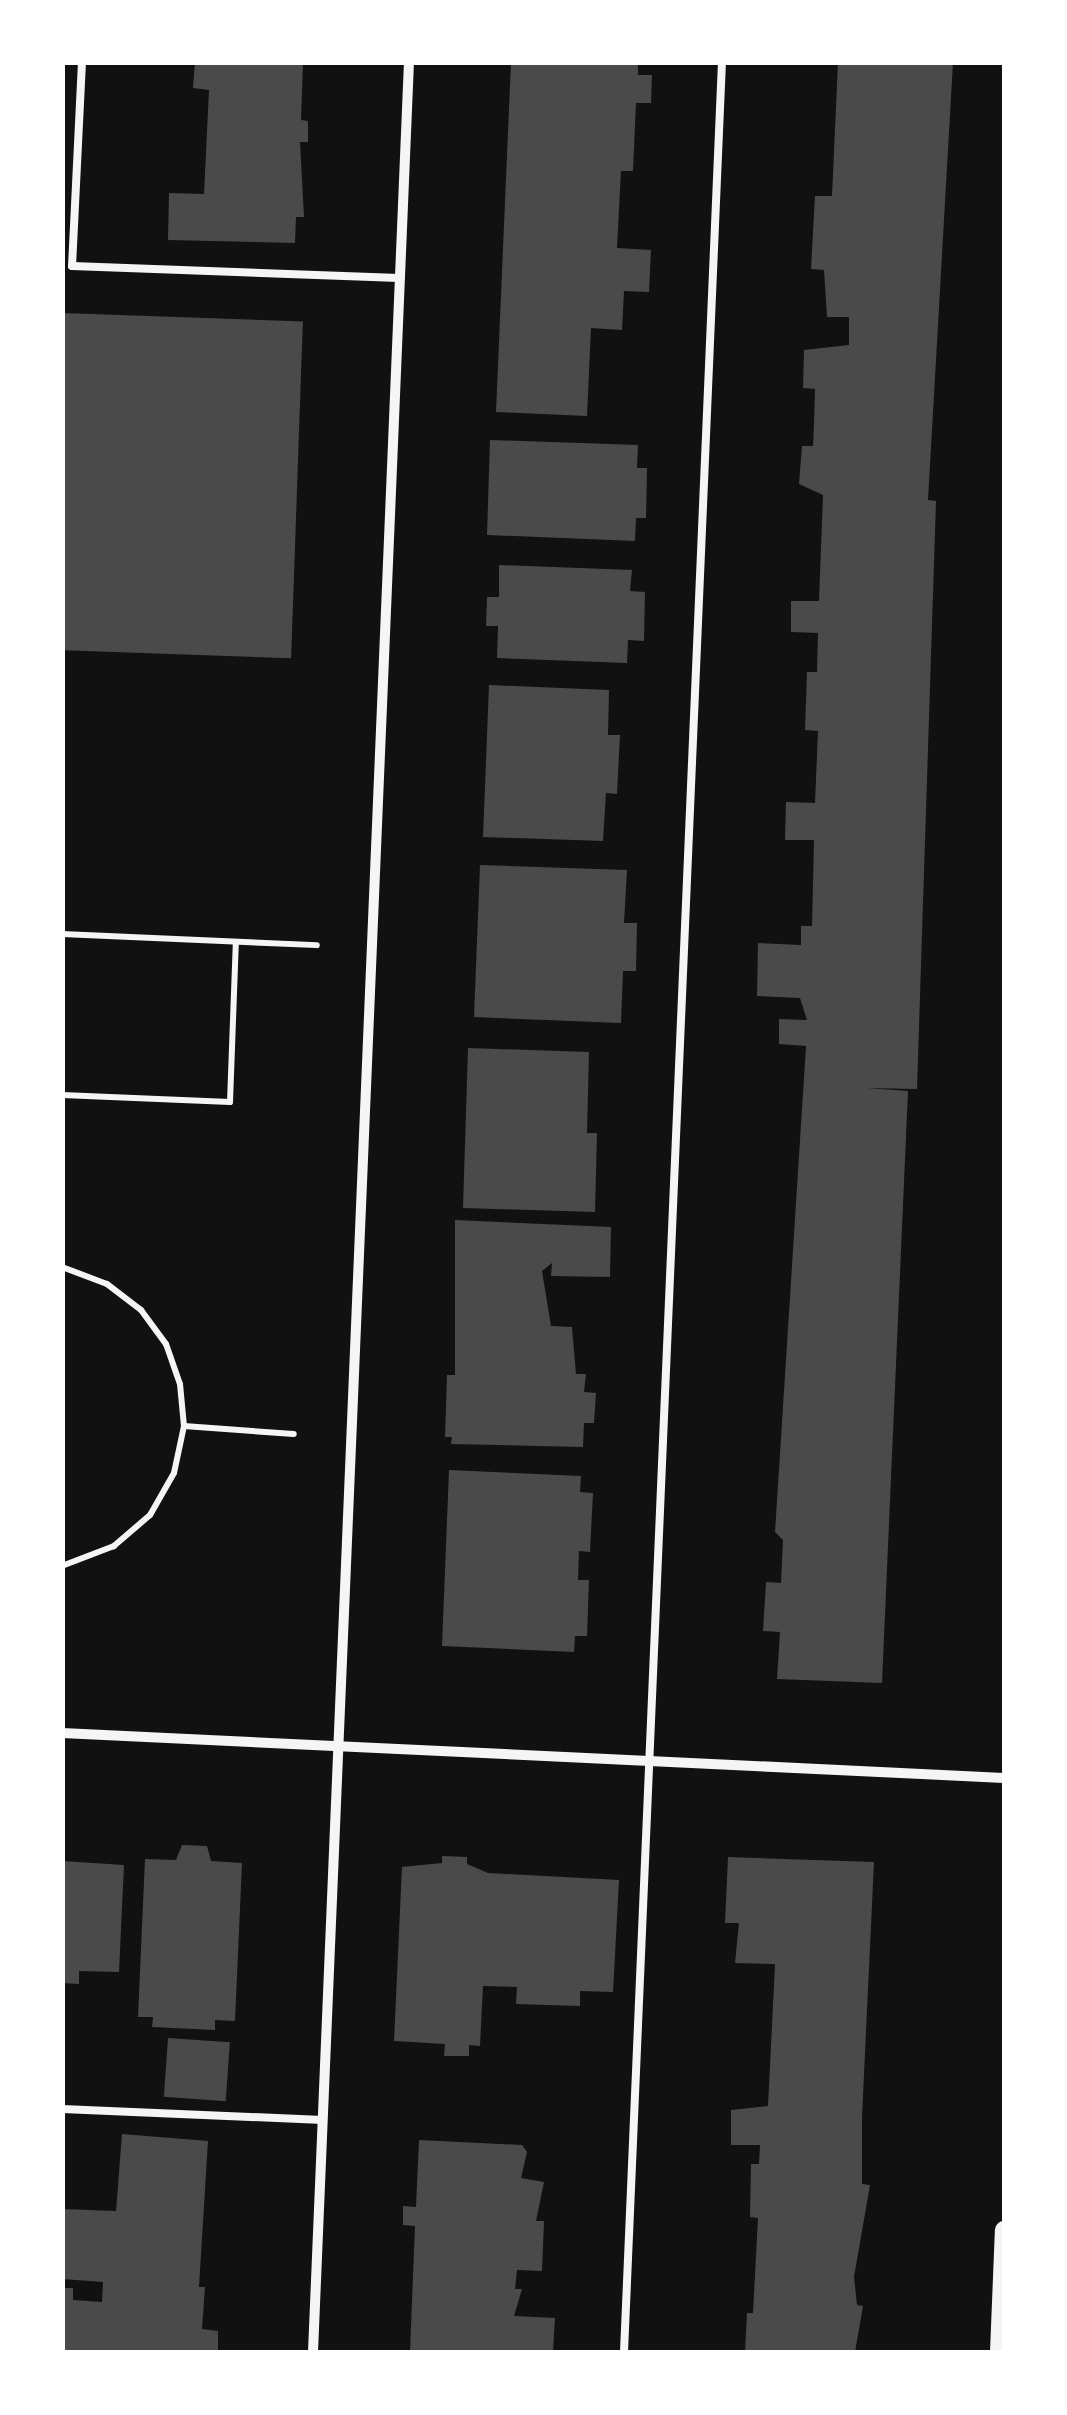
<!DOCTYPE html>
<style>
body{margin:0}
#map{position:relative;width:1067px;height:2415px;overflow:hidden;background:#111;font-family:"PT Sans Narrow",sans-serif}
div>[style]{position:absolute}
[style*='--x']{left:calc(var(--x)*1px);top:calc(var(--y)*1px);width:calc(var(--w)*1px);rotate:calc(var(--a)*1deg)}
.building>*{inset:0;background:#4a4a4a;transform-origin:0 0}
.path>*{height:6px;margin:-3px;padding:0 3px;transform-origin:3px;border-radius:3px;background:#f5f5f5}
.service>*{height:8px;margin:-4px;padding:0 4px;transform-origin:4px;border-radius:4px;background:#f5f5f5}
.minor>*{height:10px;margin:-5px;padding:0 5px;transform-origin:5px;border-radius:5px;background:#f5f5f5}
.tertiary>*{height:18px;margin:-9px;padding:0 9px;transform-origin:9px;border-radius:9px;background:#f5f5f5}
span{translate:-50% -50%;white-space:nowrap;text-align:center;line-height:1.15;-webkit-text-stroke:10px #fff;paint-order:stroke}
.frame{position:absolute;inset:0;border:65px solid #fff;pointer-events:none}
</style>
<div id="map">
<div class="building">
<i style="clip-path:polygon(195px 62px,303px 62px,301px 120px,308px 121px,308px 142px,300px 142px,304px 217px,296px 217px,295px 243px,168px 240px,169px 193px,204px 194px,209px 90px,193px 88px)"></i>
<i style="clip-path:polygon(511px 62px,638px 62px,638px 75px,652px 75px,651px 103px,636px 103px,633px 171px,621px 171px,617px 248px,651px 250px,649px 292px,624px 291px,622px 330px,591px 328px,587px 416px,496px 412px)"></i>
<i style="clip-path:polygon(838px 62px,953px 62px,928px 500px,936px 501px,917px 1089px,867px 1088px,908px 1091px,882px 1683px,777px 1679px,780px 1632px,763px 1631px,766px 1582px,781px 1583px,783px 1540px,775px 1532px,806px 1046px,779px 1044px,779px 1019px,807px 1020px,800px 998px,757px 996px,758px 943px,801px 945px,801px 926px,812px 926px,814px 840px,785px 840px,786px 802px,815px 803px,818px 731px,805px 730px,807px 672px,817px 672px,818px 633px,791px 632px,791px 601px,819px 601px,823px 495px,799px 484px,802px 446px,813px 446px,814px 423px,815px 389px,803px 388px,804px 350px,849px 345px,849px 317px,827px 317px,824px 270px,811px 269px,815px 196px,832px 196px)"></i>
<i style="left:62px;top:313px;width:241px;height:337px;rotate:2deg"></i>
<i style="clip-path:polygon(490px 440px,638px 445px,637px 468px,647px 468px,646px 518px,636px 518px,635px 541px,487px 535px)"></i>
<i style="clip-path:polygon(499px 565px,632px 570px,630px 591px,645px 592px,644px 641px,628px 640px,627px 663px,497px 658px,498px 626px,486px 626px,487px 597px,499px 597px)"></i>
<i style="clip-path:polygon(489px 685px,609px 690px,608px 735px,620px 735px,617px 794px,606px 793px,603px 841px,483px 837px)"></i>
<i style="clip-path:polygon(480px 865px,627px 870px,624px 923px,637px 923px,636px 971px,623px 971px,621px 1023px,474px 1017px)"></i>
<i style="clip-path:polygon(468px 1048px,589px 1052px,587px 1133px,597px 1133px,595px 1212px,463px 1208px)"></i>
<i style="clip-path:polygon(455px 1220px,611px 1227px,610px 1277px,551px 1276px,552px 1263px,542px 1271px,551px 1326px,572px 1327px,576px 1374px,586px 1374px,584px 1392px,596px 1393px,594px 1423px,584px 1423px,583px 1447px,451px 1444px,452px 1437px,445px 1437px,447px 1375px,455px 1375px)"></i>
<i style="clip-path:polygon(449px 1470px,581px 1476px,580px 1492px,593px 1493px,590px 1552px,579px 1551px,578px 1580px,589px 1580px,587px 1636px,575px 1636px,574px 1652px,442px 1646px)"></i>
<i style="clip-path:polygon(182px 1845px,207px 1846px,211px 1861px,242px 1863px,235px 2021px,215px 2020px,215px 2030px,152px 2027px,153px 2017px,138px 2017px,145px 1859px,176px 1860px)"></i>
<i style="clip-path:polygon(442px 1856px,467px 1857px,467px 1864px,488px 1873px,619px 1880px,613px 1992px,580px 1991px,580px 2006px,516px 2004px,517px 1987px,483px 1986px,480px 2046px,469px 2045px,469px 2056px,444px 2056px,445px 2044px,394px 2041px,402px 1867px,442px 1863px)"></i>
<i style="clip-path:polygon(728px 1857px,874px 1862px,862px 2117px,862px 2184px,870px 2185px,854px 2277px,857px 2305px,863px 2306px,855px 2352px,745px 2352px,747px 2313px,753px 2313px,758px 2218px,750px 2217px,751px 2164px,759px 2164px,760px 2145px,731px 2145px,731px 2110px,768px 2106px,775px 1964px,735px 1963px,739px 1923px,725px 1923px)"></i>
<i style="clip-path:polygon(62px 1861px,124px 1865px,119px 1972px,79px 1971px,79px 1984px,62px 1983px)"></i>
<i style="left:168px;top:2038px;width:62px;height:59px;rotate:4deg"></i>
<i style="clip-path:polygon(122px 2134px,208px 2141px,199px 2287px,205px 2287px,202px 2329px,218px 2331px,218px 2352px,62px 2352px,62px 2288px,73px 2288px,73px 2300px,102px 2302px,103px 2282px,62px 2279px,62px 2209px,116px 2211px)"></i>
<i style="clip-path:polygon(419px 2140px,522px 2145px,527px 2152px,521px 2178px,544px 2182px,536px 2221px,544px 2221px,542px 2271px,517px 2270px,515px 2289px,522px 2289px,514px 2316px,555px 2318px,553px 2352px,410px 2352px,415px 2226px,403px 2225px,403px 2206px,416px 2207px)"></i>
</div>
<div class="path">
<i style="--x:62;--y:934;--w:255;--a:2.5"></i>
<i style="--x:62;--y:1095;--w:168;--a:2.4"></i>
<i style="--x:230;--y:1102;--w:160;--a:-87.9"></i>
<i style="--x:62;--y:1267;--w:48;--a:20.7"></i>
<i style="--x:107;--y:1284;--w:43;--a:37.4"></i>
<i style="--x:141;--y:1310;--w:42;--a:53.7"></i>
<i style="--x:166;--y:1344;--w:42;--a:70.7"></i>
<i style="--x:180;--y:1384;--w:42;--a:84.6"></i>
<i style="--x:184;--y:1426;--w:48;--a:102"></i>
<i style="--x:174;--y:1473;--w:48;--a:119.7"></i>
<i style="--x:150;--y:1515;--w:48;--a:139.3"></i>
<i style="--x:114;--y:1546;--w:56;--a:159"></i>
<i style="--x:184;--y:1426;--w:110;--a:4.2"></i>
</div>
<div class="service">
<i style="--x:82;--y:62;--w:204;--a:92.8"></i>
<i style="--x:72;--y:266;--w:327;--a:2.1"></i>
<i style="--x:62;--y:2109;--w:261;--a:2.4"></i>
<i style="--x:624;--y:2352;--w:2292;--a:-87.55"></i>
</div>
<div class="minor">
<i style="--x:62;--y:1733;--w:943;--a:2.73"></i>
<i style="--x:313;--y:2352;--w:2292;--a:-87.6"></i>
</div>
<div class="tertiary">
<i style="--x:999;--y:2352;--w:122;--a:-87.7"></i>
</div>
<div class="frame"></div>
</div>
